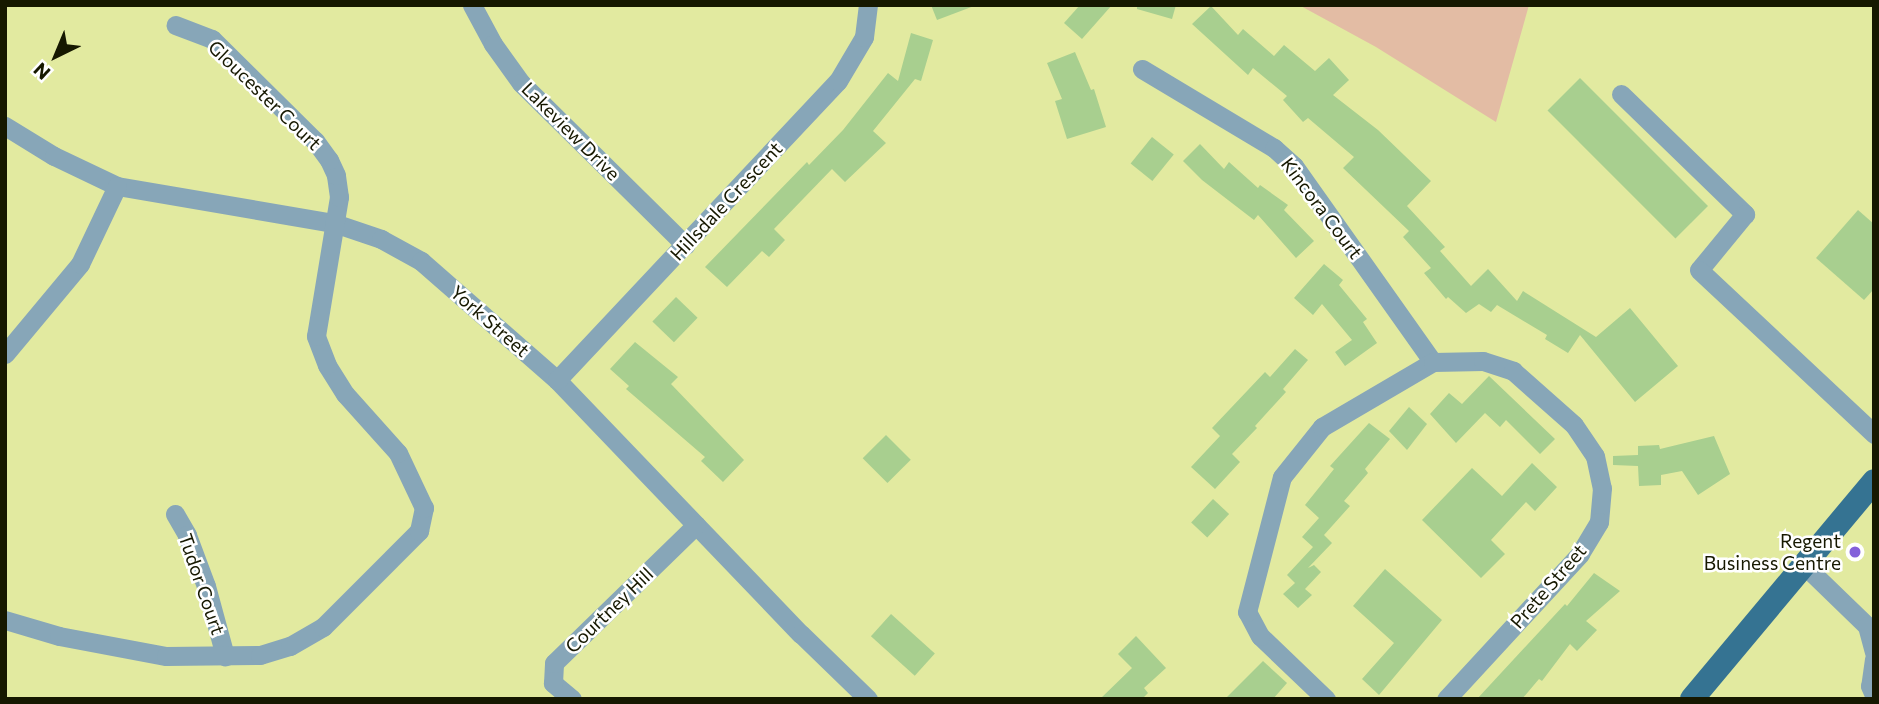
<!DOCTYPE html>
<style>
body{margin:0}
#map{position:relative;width:1879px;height:704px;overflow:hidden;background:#e2eaa0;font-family:Commissioner,sans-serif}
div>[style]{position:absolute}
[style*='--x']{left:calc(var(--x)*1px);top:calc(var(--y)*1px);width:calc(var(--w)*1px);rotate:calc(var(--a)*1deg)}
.green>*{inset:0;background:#e3bca4}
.building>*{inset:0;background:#a8cf8f;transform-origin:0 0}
.minor>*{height:19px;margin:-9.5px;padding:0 9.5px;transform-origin:9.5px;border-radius:9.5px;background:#87a6b8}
.major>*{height:24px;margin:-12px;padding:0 12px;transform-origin:12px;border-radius:12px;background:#357392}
.dots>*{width:19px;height:19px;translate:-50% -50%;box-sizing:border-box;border:4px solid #fff;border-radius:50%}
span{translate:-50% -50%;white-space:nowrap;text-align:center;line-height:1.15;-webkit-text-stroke:5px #fff;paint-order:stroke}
.street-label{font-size:19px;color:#161800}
.poi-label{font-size:19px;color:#161800}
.right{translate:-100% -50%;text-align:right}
.frame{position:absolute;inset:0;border:7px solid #161800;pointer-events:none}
.north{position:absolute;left:21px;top:21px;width:70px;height:70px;-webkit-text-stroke:5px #fff;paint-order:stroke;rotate:223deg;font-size:19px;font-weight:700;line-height:28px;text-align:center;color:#161800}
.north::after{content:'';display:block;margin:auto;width:24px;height:32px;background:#161800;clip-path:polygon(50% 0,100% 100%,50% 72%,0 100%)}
</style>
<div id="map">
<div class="green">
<i style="clip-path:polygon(1299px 5px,1529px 5px,1496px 122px,1376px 47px)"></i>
</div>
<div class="building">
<i style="clip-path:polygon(931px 5px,973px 5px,974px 6px,937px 20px)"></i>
<i style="clip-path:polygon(1080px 5px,1112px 5px,1082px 39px,1064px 23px)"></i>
<i style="clip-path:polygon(1137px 5px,1176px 5px,1172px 19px,1137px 9px)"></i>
<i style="clip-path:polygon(1211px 6px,1238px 35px,1243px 29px,1274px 56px,1284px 45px,1315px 71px,1329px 58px,1349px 80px,1333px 95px,1378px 130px,1431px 181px,1407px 206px,1445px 247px,1440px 251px,1471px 286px,1488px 269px,1517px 301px,1523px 291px,1596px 337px,1630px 308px,1678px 366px,1635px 402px,1580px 335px,1568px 353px,1545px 339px,1547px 335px,1497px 305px,1491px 312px,1479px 304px,1466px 313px,1448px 297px,1446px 299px,1424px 273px,1431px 268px,1403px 237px,1409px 231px,1343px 168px,1354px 157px,1308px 118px,1303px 122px,1283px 100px,1287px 96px,1253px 68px,1248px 75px,1192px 24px)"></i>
<i style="clip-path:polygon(911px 33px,933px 40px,921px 81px,915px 79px,873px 131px,886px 143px,845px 182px,832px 169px,774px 229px,785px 240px,769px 257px,762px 251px,727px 287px,705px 267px,807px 162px,809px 165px,843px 130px,888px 73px,898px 81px)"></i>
<i style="clip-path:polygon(1075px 52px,1091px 90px,1094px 89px,1106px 127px,1067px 139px,1055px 101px,1062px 99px,1047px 63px)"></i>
<i style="left:1580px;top:78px;width:181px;height:46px;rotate:45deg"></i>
<i style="left:1152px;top:137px;width:28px;height:34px;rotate:39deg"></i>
<i style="clip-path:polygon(1200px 144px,1224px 169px,1229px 162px,1258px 188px,1260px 185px,1288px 205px,1284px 210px,1314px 241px,1296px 258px,1258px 215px,1254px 220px,1202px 180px,1183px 161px)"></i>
<i style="clip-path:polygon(1858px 210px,1874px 224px,1874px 289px,1864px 300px,1816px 258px)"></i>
<i style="clip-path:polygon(1324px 264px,1343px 280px,1339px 285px,1367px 319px,1363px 322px,1377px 343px,1345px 366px,1335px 352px,1352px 340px,1322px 304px,1313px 315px,1294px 298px)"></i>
<i style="left:676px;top:297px;width:30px;height:34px;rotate:44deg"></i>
<i style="clip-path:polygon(635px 342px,678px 377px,671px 384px,744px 460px,723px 482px,701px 461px,705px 457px,626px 389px,629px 386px,610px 369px)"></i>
<i style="clip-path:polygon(1295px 349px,1308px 360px,1283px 389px,1286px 392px,1255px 426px,1257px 428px,1232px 454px,1240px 462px,1215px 489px,1191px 467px,1220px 436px,1212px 428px,1265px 372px,1270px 377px)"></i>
<i style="clip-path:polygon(1489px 376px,1555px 439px,1540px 454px,1506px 420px,1500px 427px,1485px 413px,1456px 443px,1430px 414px,1449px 393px,1462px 404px)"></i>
<i style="clip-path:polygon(1409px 407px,1427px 424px,1407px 450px,1389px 431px)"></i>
<i style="clip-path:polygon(1369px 423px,1390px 439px,1365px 469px,1368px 473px,1344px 501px,1350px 506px,1324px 535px,1332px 543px,1308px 568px,1314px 565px,1321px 572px,1305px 589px,1312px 595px,1298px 608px,1283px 594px,1295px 583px,1287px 575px,1313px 547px,1302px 537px,1319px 518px,1305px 505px,1334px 469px,1330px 466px)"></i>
<i style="left:886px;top:435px;width:35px;height:33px;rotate:45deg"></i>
<i style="clip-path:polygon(1714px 436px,1730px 474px,1698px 495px,1682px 471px,1661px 475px,1661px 485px,1639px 486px,1638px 466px,1613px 465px,1613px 456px,1638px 455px,1638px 446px,1659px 445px,1660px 449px)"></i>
<i style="clip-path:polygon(1532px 463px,1557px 487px,1535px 511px,1526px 502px,1491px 540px,1505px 554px,1481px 578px,1422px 520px,1472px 468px,1502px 496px)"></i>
<i style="left:1213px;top:499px;width:22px;height:32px;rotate:43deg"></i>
<i style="clip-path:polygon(1385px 569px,1442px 620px,1379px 695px,1362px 679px,1394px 643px,1353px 606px)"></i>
<i style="clip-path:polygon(1594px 573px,1620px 591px,1586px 621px,1597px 630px,1577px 651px,1570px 644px,1542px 681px,1539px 679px,1522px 699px,1477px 699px,1565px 604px,1567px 606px)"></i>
<i style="left:891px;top:614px;width:59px;height:30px;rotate:42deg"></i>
<i style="clip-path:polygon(1136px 636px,1166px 668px,1144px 688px,1148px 693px,1142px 699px,1100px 699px,1132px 668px,1118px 654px)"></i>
<i style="clip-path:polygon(1263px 661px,1287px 683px,1273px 699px,1225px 699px)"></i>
</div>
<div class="minor">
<i style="--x:472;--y:5;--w:44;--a:61.7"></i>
<i style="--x:493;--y:44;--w:48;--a:54.3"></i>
<i style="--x:521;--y:83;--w:231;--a:44.6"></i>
<i style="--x:1142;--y:69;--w:154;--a:30.9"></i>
<i style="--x:1274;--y:148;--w:27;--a:42"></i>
<i style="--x:1294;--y:166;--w:240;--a:54.7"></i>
<i style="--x:1621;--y:94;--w:173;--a:44.1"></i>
<i style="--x:1745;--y:214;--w:72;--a:129.4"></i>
<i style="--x:1699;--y:270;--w:240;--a:43.1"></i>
<i style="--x:5;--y:126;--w:57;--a:31.5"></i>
<i style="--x:54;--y:156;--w:70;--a:25.5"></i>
<i style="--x:117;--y:186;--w:220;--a:9.7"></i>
<i style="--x:334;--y:223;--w:50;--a:18.8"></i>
<i style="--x:381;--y:239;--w:46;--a:28.8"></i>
<i style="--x:421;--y:261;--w:181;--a:41.2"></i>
<i style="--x:557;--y:380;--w:352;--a:46.2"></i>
<i style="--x:801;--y:634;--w:93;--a:44.1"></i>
<i style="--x:5;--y:354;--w:117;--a:-50.2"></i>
<i style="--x:80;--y:264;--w:86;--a:-64.6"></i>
<i style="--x:557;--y:380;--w:410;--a:-46.8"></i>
<i style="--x:838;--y:81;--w:51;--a:-59.4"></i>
<i style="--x:864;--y:37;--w:32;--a:-83"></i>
<i style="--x:175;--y:514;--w:24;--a:60"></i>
<i style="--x:187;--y:535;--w:54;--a:69.6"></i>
<i style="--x:206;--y:586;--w:73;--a:74.8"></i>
<i style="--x:1803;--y:564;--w:89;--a:44.1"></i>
<i style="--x:1867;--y:626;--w:27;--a:75"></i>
<i style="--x:5;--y:620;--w:56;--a:16.5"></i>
<i style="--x:59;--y:636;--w:109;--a:10.6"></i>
<i style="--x:166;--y:656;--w:94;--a:-0.6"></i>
<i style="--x:260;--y:655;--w:31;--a:-17"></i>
<i style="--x:290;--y:646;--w:38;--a:-30"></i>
<i style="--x:323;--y:627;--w:136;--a:-45"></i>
<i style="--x:419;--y:531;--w:24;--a:-78"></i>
<i style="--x:424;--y:508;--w:61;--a:-115.3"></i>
<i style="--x:398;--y:453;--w:79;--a:-131.9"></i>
<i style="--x:345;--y:394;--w:34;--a:-122"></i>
<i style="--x:327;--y:365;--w:31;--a:-111"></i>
<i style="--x:316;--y:336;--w:141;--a:-80.6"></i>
<i style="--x:339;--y:197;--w:22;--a:-98"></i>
<i style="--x:336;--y:175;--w:17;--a:-115"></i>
<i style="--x:329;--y:160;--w:24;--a:-126"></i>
<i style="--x:315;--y:141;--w:145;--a:-135.3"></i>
<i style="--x:212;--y:39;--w:39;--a:-159"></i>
<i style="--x:1874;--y:659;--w:27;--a:98"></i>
<i style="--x:1870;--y:686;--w:10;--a:66"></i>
<i style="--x:572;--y:699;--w:25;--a:-140"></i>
<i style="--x:553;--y:683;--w:20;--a:-87"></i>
<i style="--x:554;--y:663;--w:198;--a:-44.2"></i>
<i style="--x:1326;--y:699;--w:91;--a:-136.3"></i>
<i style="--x:1260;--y:636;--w:27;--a:-118"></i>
<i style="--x:1247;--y:612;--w:139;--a:-75.5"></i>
<i style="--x:1282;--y:477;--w:64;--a:-51.3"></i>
<i style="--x:1322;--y:427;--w:129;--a:-30.4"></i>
<i style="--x:1433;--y:362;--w:50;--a:-1.1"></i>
<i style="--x:1483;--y:361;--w:32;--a:18"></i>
<i style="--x:1513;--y:371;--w:81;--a:41.5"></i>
<i style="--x:1574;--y:425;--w:37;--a:56"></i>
<i style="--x:1595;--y:456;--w:33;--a:78"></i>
<i style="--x:1602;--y:488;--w:34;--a:95"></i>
<i style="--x:1599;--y:522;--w:37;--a:121"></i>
<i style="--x:1580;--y:554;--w:197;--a:132.7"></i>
</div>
<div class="major">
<i style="--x:1692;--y:699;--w:284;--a:-50.1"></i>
</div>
<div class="dots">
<i style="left:1855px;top:552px;background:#8360da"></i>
</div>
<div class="street-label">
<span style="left:265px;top:95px;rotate:44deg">Gloucester Court</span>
<span style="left:571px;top:131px;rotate:45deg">Lakeview Drive</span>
<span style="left:726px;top:201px;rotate:-47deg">Hillsdale Crescent</span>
<span style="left:1322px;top:208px;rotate:53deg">Kincora Court</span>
<span style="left:490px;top:321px;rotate:41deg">York Street</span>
<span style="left:202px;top:584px;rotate:71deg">Tudor Court</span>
<span style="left:1548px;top:586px;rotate:-49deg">Prete Street</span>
<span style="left:609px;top:610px;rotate:-44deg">Courtney Hill</span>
</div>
<div class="poi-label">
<span class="right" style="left:1841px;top:552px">Regent<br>Business Centre</span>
</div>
<div class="frame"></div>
<div class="north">N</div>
</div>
